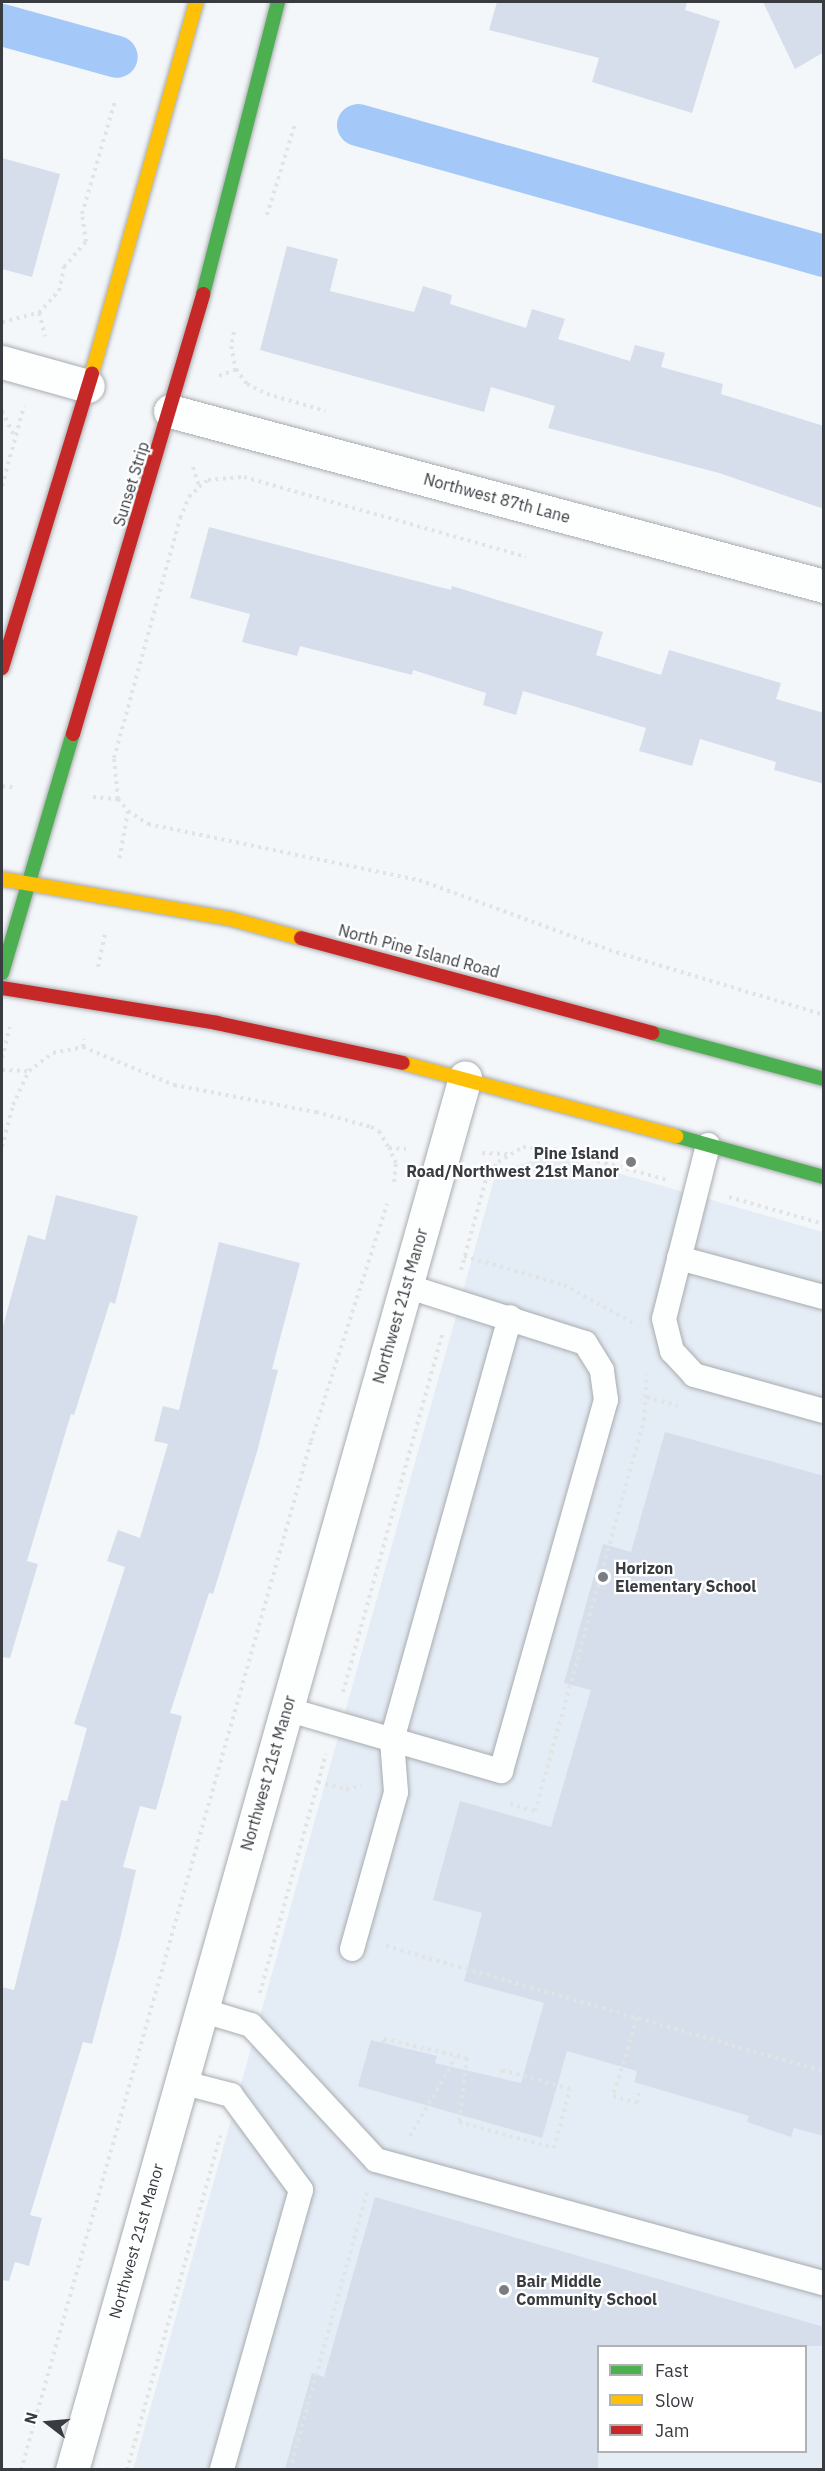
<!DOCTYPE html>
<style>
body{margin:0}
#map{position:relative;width:825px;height:2471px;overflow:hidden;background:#f4f7fa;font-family:"IBM Plex Sans",sans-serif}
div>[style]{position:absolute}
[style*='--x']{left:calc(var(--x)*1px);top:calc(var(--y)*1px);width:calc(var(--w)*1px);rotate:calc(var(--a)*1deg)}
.built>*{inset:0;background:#e4ecf5}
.canal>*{height:42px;margin:-21px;padding:0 21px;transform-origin:21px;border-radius:21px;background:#a4c9f9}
.building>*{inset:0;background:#d5deea}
.path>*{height:4px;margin-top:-2px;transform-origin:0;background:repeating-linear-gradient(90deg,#e1e3e4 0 3px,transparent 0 7.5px)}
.roads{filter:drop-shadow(0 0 2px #a9acaf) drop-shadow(0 0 2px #a9acaf)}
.lane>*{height:24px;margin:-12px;padding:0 12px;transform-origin:12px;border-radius:12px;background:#fdfefe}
.street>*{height:33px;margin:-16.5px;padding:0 16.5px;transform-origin:16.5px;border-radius:16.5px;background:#fdfefe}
.fast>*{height:14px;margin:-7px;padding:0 7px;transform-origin:7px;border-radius:7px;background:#4caf50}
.slow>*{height:14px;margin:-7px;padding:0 7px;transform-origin:7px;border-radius:7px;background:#ffc107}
.jam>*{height:14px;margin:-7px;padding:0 7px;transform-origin:7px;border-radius:7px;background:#c62828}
.dots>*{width:16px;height:16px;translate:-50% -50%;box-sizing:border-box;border:3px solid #fff;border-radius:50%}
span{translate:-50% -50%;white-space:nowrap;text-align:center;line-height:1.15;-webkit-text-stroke:4.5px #fff;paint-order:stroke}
.street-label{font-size:16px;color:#383c41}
.poi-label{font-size:16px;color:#383c41;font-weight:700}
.right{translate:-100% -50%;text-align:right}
.left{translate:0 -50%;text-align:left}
.frame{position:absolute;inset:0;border:3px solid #383c41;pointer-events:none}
.legend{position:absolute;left:597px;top:2345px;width:210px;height:108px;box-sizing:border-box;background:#fff;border:2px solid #afb1b3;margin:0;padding:8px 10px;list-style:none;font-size:18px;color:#383c41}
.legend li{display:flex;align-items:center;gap:12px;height:30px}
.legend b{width:30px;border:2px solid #afb1b3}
.north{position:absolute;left:18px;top:2393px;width:60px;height:60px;-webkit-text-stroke:4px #fff;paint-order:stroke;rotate:286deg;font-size:16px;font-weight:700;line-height:24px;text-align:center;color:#383c41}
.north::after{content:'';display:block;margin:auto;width:21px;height:27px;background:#383c41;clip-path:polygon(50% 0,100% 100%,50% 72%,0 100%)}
</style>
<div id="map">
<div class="built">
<i style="clip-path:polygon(evenodd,551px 1154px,823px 1232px,823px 2469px,133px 2470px,496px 1173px,551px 1154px,598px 2346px,806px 2346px,806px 2452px,598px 2452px,598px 2346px)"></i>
</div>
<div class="canal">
<i style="--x:2;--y:25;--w:119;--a:15.5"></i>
<i style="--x:358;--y:125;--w:484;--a:15.7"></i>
</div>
<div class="building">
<i style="clip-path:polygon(497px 2px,687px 2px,685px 10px,720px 21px,692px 113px,592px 82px,599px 58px,489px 30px)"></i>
<i style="clip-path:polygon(763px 2px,824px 2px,824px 52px,795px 69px)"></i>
<i style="clip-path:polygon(2px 158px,60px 174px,32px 277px,2px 269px)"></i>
<i style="clip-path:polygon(287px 246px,338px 259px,330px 291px,414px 312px,423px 286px,452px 295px,450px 304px,526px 328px,532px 309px,565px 319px,558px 339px,630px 361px,635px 345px,665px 353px,661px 367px,723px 384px,721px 394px,824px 426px,824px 509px,719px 473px,548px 428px,555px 406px,491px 387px,484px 412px,260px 350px)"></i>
<i style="clip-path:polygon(209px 527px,451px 590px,452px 586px,603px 632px,596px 655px,661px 675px,669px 650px,781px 683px,776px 699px,824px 713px,824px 784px,774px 770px,776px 762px,700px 739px,692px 766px,639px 751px,646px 728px,523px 691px,516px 715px,483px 705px,486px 693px,413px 670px,412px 675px,300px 646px,297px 656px,242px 642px,250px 614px,190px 598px)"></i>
<i style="clip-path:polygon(56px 1195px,138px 1216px,115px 1304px,110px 1302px,74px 1415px,71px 1414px,27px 1561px,38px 1564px,10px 1658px,2px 1657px,2px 1330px,28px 1235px,45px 1240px)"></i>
<i style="clip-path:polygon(219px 1242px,300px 1263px,272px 1369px,278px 1370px,257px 1452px,213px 1594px,209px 1593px,170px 1713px,182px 1716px,156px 1810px,140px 1806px,123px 1867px,136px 1870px,120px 1939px,92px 2044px,83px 2042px,30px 2215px,42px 2218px,29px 2266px,15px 2262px,9px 2281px,2px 2280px,2px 1987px,14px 1990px,61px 1800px,67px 1801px,87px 1728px,74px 1724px,125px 1567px,107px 1561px,118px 1530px,140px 1538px,168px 1444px,154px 1441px,163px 1406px,179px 1410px)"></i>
<i style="clip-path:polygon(665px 1432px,824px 1476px,824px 2136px,794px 2128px,791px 2137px,747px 2122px,749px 2116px,634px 2082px,637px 2071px,567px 2051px,542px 2138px,358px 2086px,371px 2040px,437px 2056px,435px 2063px,521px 2083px,544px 2003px,464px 1981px,482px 1913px,433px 1900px,460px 1801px,551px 1827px,591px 1690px,564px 1683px,603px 1544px,631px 1552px)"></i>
<i style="clip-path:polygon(375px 2197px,824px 2327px,824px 2346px,598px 2346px,598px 2469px,285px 2469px,312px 2373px,324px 2377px)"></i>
</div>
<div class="path">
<i style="--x:267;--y:215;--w:95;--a:-72.9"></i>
<i style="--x:39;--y:313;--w:30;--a:-48"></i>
<i style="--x:59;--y:291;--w:25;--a:-78"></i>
<i style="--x:64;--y:267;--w:33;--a:-49"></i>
<i style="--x:86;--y:242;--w:28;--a:-98"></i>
<i style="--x:82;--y:214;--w:118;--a:-73.7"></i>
<i style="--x:2;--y:322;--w:38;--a:-14"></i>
<i style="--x:39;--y:313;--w:24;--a:75"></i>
<i style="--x:234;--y:332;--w:14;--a:102"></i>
<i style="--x:231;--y:346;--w:24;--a:78"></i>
<i style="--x:236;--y:369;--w:19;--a:54"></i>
<i style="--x:247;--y:384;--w:22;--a:27"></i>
<i style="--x:267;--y:394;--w:61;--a:16.1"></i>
<i style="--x:219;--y:376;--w:18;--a:-22"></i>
<i style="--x:2;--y:411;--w:30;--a:64"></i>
<i style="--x:193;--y:467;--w:21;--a:73"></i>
<i style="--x:199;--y:487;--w:11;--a:-38"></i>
<i style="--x:208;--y:480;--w:36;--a:-5"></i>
<i style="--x:244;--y:477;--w:293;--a:15.8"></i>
<i style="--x:2;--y:486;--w:83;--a:-74.6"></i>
<i style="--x:2;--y:786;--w:15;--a:8"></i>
<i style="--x:93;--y:797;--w:25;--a:5"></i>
<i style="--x:118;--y:799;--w:16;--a:50"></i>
<i style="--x:128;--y:811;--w:51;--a:100.2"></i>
<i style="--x:118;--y:799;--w:41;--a:-95.6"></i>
<i style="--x:114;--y:758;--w:249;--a:-74.6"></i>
<i style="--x:180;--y:518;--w:23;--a:-67"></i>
<i style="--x:189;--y:497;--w:14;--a:-45"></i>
<i style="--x:128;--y:811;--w:24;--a:33"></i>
<i style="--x:148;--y:824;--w:277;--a:11.7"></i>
<i style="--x:419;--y:880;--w:202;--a:20.2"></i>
<i style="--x:609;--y:950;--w:225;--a:16.8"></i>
<i style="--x:98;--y:967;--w:35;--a:-78"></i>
<i style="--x:83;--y:1047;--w:99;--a:22.7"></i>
<i style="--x:174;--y:1085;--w:145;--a:10.8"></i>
<i style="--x:316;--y:1112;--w:57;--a:15.3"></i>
<i style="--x:371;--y:1127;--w:9;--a:27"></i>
<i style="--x:379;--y:1131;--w:20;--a:60"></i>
<i style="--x:2;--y:1058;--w:32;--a:-76"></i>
<i style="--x:2;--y:1070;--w:27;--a:2"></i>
<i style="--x:2;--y:1147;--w:43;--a:-75.3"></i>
<i style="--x:13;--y:1105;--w:38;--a:-65"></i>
<i style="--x:29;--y:1071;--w:30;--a:-37"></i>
<i style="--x:53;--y:1053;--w:31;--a:-11"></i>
<i style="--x:83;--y:1047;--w:8;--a:-83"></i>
<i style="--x:482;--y:1153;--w:29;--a:2"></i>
<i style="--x:394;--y:1182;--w:19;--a:-84"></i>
<i style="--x:396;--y:1163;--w:17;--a:-115"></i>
<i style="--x:389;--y:1148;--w:17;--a:3"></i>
<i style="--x:729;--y:1197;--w:99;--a:15.9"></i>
<i style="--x:464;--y:1256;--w:104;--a:16.2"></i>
<i style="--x:564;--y:1285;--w:79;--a:28.8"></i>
<i style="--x:461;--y:1270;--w:94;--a:-74.6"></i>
<i style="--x:486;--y:1179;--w:21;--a:-55"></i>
<i style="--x:498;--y:1162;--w:29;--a:-31"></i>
<i style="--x:523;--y:1147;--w:31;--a:4"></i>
<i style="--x:554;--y:1149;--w:117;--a:15.3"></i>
<i style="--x:647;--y:1397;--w:32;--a:16"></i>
<i style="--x:343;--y:1692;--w:374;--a:-74.5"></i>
<i style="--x:318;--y:1782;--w:29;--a:14"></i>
<i style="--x:346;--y:1789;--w:16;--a:-11"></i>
<i style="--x:510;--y:1804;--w:26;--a:16"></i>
<i style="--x:535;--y:1811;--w:406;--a:-74.4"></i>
<i style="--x:644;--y:1420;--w:46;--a:-86.3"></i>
<i style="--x:386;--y:1946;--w:456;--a:16"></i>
<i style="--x:260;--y:1993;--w:248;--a:-74.6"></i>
<i style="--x:637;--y:2018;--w:82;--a:107.1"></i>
<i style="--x:613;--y:2096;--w:25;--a:16"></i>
<i style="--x:637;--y:2103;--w:10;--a:-79"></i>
<i style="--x:382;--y:2043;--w:4;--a:-63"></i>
<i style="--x:384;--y:2039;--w:85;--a:12.9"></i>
<i style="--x:467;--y:2058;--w:64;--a:97.1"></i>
<i style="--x:459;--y:2122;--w:98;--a:15.3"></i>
<i style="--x:554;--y:2148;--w:61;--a:-74.8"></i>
<i style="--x:570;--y:2089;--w:71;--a:-164.4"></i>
<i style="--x:502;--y:2070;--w:8;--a:104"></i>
<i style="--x:410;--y:2136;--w:91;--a:-59.8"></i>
<i style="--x:21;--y:2470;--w:1069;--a:-74.26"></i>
<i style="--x:311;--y:1441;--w:249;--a:-72.2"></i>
<i style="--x:127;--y:2470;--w:347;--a:-74.4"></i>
<i style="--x:290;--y:2470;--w:288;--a:-74.5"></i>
</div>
<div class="roads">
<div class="lane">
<i style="--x:708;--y:1145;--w:179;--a:104.2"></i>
<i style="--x:664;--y:1319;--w:33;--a:76"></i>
<i style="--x:672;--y:1351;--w:33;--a:47"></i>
<i style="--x:694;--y:1375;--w:135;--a:15.5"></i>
<i style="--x:679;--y:1258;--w:150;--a:15.1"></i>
<i style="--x:286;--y:1709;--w:224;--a:16.1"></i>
<i style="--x:501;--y:1771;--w:386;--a:-74.2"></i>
<i style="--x:606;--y:1400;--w:30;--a:-98"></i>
<i style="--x:602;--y:1370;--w:32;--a:-122"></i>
<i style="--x:585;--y:1343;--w:188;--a:-162.3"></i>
<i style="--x:352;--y:1949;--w:163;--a:-74.3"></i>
<i style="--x:396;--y:1792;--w:52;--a:-94.4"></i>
<i style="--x:392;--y:1740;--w:439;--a:-74.4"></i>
<i style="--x:201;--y:2010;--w:52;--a:16.7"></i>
<i style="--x:251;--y:2025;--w:184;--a:47.2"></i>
<i style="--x:376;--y:2160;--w:465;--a:15.4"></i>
<i style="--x:181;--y:2082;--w:52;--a:14.6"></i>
<i style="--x:231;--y:2095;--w:118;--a:53.6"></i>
<i style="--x:301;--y:2190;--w:291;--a:105.8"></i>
</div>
<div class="street">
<i style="--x:2;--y:362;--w:89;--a:15.6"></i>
<i style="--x:170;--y:411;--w:677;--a:14.98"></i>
<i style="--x:72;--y:2470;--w:1447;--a:-74.24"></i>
</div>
<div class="fast">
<i style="--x:203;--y:294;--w:301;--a:-75.6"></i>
<i style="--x:2;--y:973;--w:249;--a:-73.5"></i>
<i style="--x:652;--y:1033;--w:178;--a:15"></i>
<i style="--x:676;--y:1136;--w:154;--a:15.5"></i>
</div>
<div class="slow">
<i style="--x:92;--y:373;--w:385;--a:-74.3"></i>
<i style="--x:2;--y:879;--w:232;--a:9.9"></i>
<i style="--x:231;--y:919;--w:73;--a:15.2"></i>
<i style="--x:403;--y:1063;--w:283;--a:15"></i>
</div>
<div class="jam">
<i style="--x:2;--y:668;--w:308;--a:-73"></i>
<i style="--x:73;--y:734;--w:459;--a:-73.5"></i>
<i style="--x:301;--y:938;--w:364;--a:15.1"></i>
<i style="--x:2;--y:988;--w:218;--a:9.2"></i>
<i style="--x:217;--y:1023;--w:190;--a:12.1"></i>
</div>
</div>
<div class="dots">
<i style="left:631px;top:1162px;background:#7a7d82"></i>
<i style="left:603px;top:1577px;background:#7a7d82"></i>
<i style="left:504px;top:2290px;background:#7a7d82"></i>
</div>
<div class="street-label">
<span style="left:131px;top:484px;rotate:-73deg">Sunset Strip</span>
<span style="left:497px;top:498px;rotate:15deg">Northwest 87th Lane</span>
<span style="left:419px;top:951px;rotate:15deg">North Pine Island Road</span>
<span style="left:400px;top:1306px;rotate:-74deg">Northwest 21st Manor</span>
<span style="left:268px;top:1773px;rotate:-74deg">Northwest 21st Manor</span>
<span style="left:136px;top:2241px;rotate:-74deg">Northwest 21st Manor</span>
</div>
<div class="poi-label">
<span class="right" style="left:619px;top:1162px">Pine Island<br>Road/Northwest 21st Manor</span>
<span class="left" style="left:615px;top:1577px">Horizon<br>Elementary School</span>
<span class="left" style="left:516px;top:2290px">Bair Middle<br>Community School</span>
</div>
<div class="frame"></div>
<ul class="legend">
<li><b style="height:8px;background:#4caf50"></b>Fast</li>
<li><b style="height:8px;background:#ffc107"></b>Slow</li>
<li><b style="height:8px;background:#c62828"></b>Jam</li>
</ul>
<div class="north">N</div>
</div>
